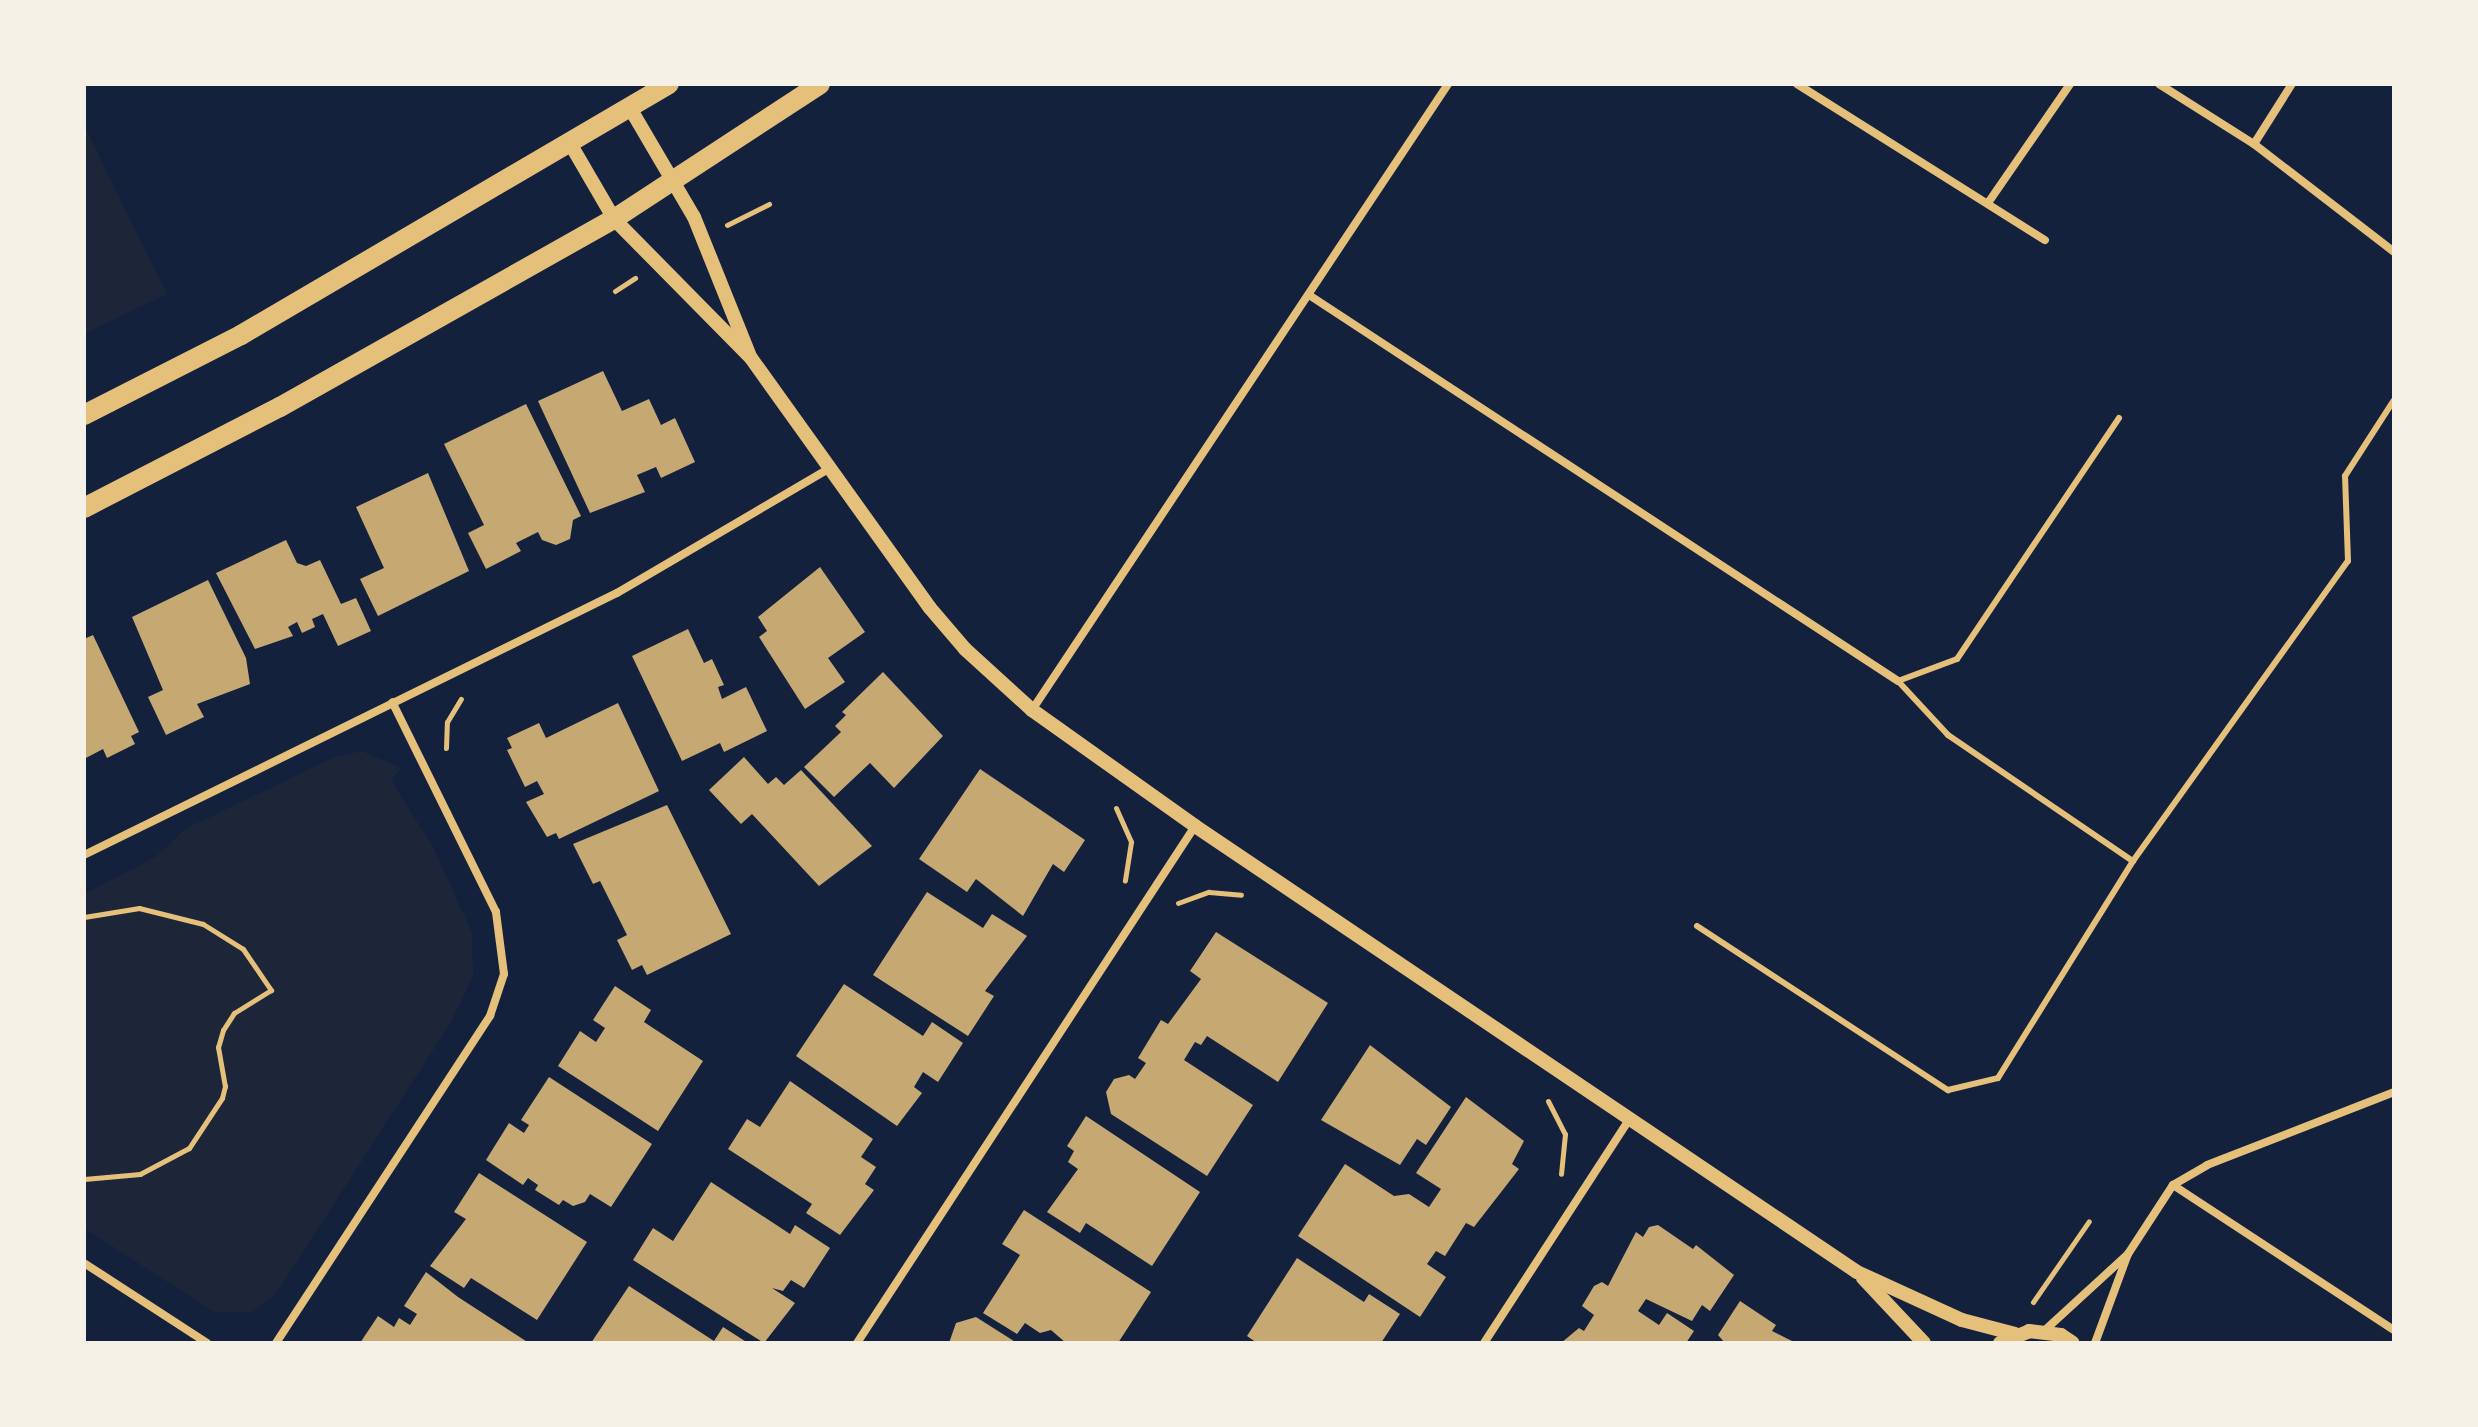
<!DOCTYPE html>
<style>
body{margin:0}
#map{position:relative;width:2478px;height:1427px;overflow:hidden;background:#14213d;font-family:Commissioner,sans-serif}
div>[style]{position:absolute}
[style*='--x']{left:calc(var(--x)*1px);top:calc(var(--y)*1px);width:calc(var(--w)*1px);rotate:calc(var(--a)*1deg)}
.green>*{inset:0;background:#1d2539}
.building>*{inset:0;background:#c6a872}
.path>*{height:5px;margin:-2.5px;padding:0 2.5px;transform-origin:2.5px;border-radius:2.5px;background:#e5c07b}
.service>*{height:6px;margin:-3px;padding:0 3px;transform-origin:3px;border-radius:3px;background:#e5c07b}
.minor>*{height:8px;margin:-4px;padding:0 4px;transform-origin:4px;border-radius:4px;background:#e5c07b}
.tertiary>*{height:14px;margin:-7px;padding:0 7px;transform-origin:7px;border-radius:7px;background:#e5c07b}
.primary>*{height:20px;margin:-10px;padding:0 10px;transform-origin:10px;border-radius:10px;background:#e5c07b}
span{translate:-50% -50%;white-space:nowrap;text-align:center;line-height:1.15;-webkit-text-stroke:6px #f6f1e7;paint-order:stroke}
.frame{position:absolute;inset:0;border:86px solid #f6f1e7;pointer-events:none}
</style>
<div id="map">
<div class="green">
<i style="clip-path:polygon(84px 125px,167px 294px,84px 334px)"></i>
<i style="clip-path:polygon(362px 751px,401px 768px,392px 779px,395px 787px,432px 845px,472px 933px,473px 976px,451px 1022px,276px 1294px,252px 1312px,214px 1312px,84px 1228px,84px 894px,157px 856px,185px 829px,332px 758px)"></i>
</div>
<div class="building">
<i style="clip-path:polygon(603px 371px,622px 411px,649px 399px,661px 425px,675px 418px,695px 462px,661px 478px,656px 467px,637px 475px,645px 492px,590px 513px,538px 401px)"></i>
<i style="clip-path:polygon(526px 404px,581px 516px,573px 520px,570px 539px,556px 545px,542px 540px,538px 532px,516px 543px,521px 551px,486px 569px,468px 533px,484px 525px,444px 444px)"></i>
<i style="clip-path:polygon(428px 473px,469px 571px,378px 616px,360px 579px,384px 568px,356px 507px)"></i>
<i style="clip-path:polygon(286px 540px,297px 563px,306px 566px,320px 560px,341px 604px,356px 598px,371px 631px,338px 646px,323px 614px,312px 619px,315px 627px,302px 633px,297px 622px,288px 627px,293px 636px,255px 649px,216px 573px)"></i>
<i style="clip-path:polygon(820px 567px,865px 632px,828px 658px,845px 682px,805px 709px,759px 637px,767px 631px,758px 617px)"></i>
<i style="clip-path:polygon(208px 580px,246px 658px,250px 684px,197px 704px,204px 717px,166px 735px,148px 697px,163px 690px,132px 617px)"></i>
<i style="clip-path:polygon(688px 629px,704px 663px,712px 659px,724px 685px,718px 687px,722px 699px,746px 687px,767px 731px,724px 752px,720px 743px,682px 761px,632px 656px)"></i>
<i style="clip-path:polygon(93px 635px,139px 732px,131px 736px,135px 744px,107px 758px,103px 749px,84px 759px,84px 639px)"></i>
<i style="clip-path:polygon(883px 672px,943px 736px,894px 788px,870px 763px,834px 797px,804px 767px,841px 732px,835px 726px,846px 715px,842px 712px)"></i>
<i style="clip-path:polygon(618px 703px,659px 791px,559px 839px,556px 833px,547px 837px,526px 802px,544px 794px,537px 781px,525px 787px,507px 750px,512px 748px,507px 738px,539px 723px,546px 738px)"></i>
<i style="clip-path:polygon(744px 757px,768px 784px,776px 777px,784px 785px,801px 770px,872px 846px,819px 886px,752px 814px,741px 824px,709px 790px)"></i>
<i style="clip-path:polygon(980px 769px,1085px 840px,1064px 872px,1053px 864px,1023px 916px,976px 879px,967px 892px,919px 859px)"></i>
<i style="clip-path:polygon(667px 805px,731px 934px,647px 975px,642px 965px,632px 970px,617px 940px,627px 935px,600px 881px,593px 884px,573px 844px)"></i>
<i style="clip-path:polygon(927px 892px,983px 928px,992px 914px,1027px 936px,985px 991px,994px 996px,968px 1036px,873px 975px)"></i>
<i style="clip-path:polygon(1216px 932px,1328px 1003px,1278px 1082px,1207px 1036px,1201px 1045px,1195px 1042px,1184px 1060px,1253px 1105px,1207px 1176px,1111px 1114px,1106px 1092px,1114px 1079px,1129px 1075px,1135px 1079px,1146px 1063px,1138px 1058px,1161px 1020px,1168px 1024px,1201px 979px,1190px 971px)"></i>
<i style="clip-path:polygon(844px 984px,923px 1036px,932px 1022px,963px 1043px,938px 1082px,923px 1072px,914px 1087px,922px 1093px,897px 1126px,796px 1056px)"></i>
<i style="clip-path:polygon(615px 986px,651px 1010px,644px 1022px,703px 1061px,658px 1131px,558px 1066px,580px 1031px,596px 1042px,605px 1028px,593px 1020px)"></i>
<i style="clip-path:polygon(1370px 1045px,1451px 1107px,1426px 1145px,1417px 1139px,1400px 1165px,1321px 1120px)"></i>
<i style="clip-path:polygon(549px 1077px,652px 1144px,611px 1207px,590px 1194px,585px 1202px,573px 1206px,563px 1200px,559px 1205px,535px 1190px,538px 1185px,528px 1178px,523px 1185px,486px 1160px,509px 1123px,524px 1133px,529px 1125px,521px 1120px)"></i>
<i style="clip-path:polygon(790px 1081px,873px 1139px,861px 1157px,876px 1167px,865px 1184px,874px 1190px,840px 1235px,806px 1213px,812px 1204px,728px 1149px,747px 1119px,760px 1127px)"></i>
<i style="clip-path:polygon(1466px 1097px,1524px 1141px,1512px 1164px,1519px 1169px,1474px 1227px,1466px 1223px,1445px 1256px,1436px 1251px,1427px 1264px,1446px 1277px,1420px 1317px,1298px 1236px,1345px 1164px,1394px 1196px,1409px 1194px,1429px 1207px,1441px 1189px,1416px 1173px)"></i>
<i style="clip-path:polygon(1086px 1116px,1200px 1192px,1152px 1266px,1086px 1223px,1080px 1233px,1047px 1212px,1078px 1169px,1068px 1162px,1074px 1151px,1067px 1146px)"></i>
<i style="clip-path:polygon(479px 1173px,587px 1242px,537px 1320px,471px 1278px,464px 1288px,430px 1266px,466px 1219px,454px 1212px)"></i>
<i style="clip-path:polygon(711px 1182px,790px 1234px,795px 1225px,830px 1248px,804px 1288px,791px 1280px,783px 1291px,772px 1288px,795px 1303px,764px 1343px,633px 1260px,653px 1228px,673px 1241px)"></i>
<i style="clip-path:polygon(1024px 1210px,1151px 1292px,1118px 1343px,1066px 1343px,1051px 1330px,1040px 1333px,1025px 1323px,1017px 1334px,983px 1313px,1020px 1255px,1002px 1244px)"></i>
<i style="clip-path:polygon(1658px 1225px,1693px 1249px,1696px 1245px,1734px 1275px,1710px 1311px,1702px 1305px,1692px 1321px,1646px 1299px,1638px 1311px,1659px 1325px,1667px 1313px,1694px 1331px,1686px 1343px,1561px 1343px,1579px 1328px,1584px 1331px,1594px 1315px,1582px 1306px,1594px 1286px,1602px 1282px,1608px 1286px,1636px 1232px,1643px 1237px,1649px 1227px)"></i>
<i style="clip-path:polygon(1297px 1258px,1364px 1302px,1369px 1294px,1400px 1314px,1381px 1343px,1257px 1343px,1247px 1336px)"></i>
<i style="clip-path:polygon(426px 1272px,458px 1297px,529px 1343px,360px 1343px,378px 1316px,394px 1327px,399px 1318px,410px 1325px,417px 1314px,404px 1306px)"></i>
<i style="clip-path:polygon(629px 1286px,714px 1341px,723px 1327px,748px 1343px,591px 1343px)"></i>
<i style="clip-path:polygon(1740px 1301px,1776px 1325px,1772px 1331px,1796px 1343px,1725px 1343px,1718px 1335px)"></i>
<i style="clip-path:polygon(976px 1317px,1017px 1343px,949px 1343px,956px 1323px)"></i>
</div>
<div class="path">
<i style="--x:727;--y:225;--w:47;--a:-26.6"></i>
<i style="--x:615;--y:291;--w:24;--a:-33"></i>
<i style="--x:446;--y:748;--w:26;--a:-88"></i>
<i style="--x:447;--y:722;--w:27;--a:-59"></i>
<i style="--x:1116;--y:808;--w:37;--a:66"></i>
<i style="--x:1131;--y:842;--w:39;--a:99"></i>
<i style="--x:1178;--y:903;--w:33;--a:-20"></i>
<i style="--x:1209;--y:892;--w:32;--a:5"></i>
<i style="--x:84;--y:917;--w:56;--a:-9.3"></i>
<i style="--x:139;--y:908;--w:66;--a:14"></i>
<i style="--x:203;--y:924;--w:47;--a:32"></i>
<i style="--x:243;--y:949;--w:50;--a:55.7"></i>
<i style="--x:271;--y:990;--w:44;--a:148.1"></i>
<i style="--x:234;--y:1013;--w:20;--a:123"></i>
<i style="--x:223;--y:1030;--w:18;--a:106"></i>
<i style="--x:218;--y:1047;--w:40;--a:80"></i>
<i style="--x:225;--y:1086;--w:12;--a:104"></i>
<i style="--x:222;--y:1098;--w:60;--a:123.4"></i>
<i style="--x:189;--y:1148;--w:55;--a:152"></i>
<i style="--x:140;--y:1174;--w:56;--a:174.9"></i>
<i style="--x:1548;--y:1101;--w:37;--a:63"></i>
<i style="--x:1565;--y:1134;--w:40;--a:95.7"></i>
<i style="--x:2033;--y:1302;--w:98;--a:-55.3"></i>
</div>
<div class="service">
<i style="--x:2119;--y:418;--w:290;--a:123.9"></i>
<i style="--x:1957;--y:659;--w:63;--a:159.6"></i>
<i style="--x:1898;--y:681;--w:74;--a:47.2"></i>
<i style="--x:1948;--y:735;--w:224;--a:34.3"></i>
<i style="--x:1697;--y:926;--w:300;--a:33.2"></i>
<i style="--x:1948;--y:1090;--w:51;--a:-13.5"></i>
<i style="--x:1998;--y:1078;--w:256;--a:-58.1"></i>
<i style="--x:2133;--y:861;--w:369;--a:-54.4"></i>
<i style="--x:2348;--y:561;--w:85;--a:-92"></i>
<i style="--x:2345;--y:476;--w:90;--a:-57.2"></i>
</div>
<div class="minor">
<i style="--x:1797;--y:84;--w:293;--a:32.2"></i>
<i style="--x:2159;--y:84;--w:112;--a:32.3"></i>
<i style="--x:2254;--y:144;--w:177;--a:37.6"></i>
<i style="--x:2254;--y:144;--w:71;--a:-57.7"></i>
<i style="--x:1988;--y:203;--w:145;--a:-55.4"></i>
<i style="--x:1309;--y:295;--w:704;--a:33.24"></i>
<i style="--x:1032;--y:710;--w:752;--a:-56.39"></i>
<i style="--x:84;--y:855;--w:594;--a:-26.18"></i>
<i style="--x:617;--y:593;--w:245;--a:-30.4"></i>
<i style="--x:2173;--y:1185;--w:264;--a:33.3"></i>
<i style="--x:84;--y:1263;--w:147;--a:33"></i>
<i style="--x:2044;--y:1331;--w:114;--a:-42.5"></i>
<i style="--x:276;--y:1343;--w:391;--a:-56.8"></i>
<i style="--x:490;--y:1016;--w:44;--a:-71.6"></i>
<i style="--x:504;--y:974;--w:63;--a:-97.4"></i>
<i style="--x:496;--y:912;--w:234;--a:-116.3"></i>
<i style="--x:857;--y:1343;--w:618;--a:-56.82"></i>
<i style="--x:1484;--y:1343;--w:268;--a:-57"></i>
<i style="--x:2095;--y:1343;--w:95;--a:-69.7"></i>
<i style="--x:2128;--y:1254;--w:82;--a:-56.9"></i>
<i style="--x:2173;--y:1185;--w:39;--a:-30"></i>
<i style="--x:2207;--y:1165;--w:201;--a:-21.3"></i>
</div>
<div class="tertiary">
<i style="--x:630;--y:108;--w:126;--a:59.6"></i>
<i style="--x:694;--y:217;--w:148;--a:68.1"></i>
<i style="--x:571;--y:145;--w:86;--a:59.8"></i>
<i style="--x:614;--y:219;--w:195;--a:45.4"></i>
<i style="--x:751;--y:358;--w:307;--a:54.4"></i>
<i style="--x:930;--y:608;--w:54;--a:49.5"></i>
<i style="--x:965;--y:649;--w:91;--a:42.3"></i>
<i style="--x:1032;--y:710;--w:200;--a:35.4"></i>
<i style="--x:1195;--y:826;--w:798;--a:33.97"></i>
<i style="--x:1857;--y:1272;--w:115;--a:24.6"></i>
<i style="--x:1962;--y:1320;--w:55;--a:14.8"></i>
<i style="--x:1863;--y:1278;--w:89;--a:46.8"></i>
<i style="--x:2000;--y:1343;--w:31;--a:-22"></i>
<i style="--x:2029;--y:1331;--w:32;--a:7"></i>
<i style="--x:2061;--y:1335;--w:14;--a:34"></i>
</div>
<div class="primary">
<i style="--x:84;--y:415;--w:176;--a:-27"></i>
<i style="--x:241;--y:335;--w:496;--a:-30.4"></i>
<i style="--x:84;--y:508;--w:220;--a:-27.3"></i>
<i style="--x:280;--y:407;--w:383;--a:-29.4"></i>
<i style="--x:614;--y:219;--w:246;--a:-33.2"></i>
</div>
<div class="frame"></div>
</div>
